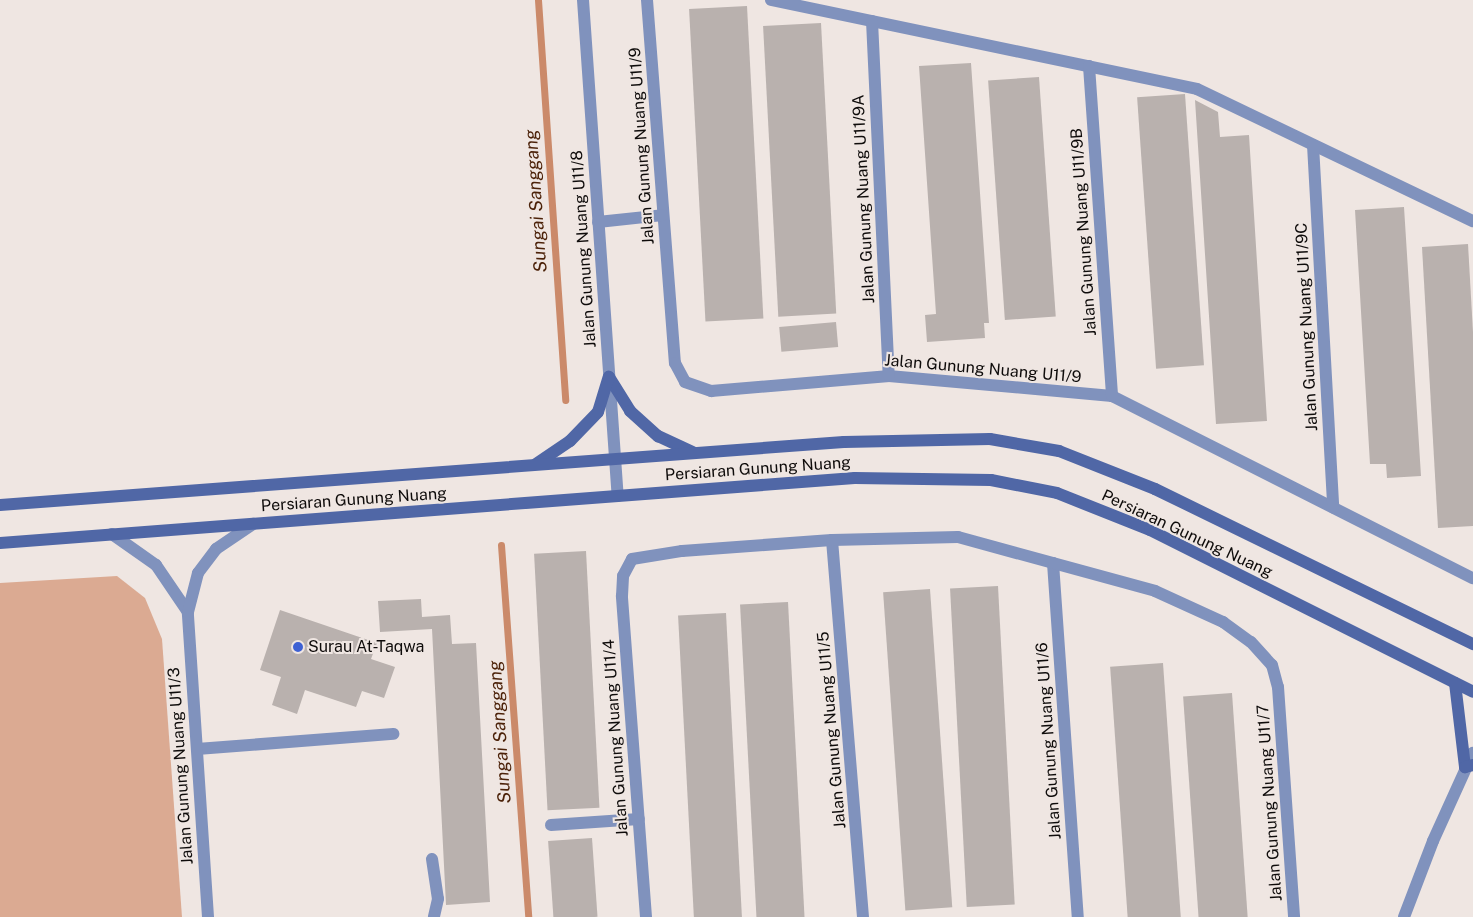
<!DOCTYPE html>
<style>
body{margin:0}
#map{position:relative;width:1473px;height:917px;overflow:hidden;background:#efe6e2;font-family:"Public Sans",sans-serif}
div>[style]{position:absolute}
[style*='--x']{left:calc(var(--x)*1px);top:calc(var(--y)*1px);width:calc(var(--w)*1px);rotate:calc(var(--a)*1deg)}
.green>*{inset:0;background:#dbaa92}
.stream>*{height:7px;margin:-3.5px;padding:0 3.5px;transform-origin:3.5px;border-radius:3.5px;background:#cb8a6a}
.building>*{inset:0;background:#b9b1ae;transform-origin:0 0}
.lane>*{height:12px;margin:-6px;padding:0 6px;transform-origin:6px;border-radius:6px;background:#8092bd}
.street>*{height:12px;margin:-6px;padding:0 6px;transform-origin:6px;border-radius:6px;background:#8092bd}
.secondary>*{height:12px;margin:-6px;padding:0 6px;transform-origin:6px;border-radius:6px;background:#5067a6}
.dots>*{width:14px;height:14px;translate:-50% -50%;box-sizing:border-box;border:2px solid #efe6e2;border-radius:50%}
span{translate:-50% -50%;white-space:nowrap;text-align:center;line-height:1.15;-webkit-text-stroke:4px #efe6e2;paint-order:stroke}
.street-label{font-size:16px;color:#0e0b0a}
.poi-label{font-size:16px;color:#0e0b0a}
.left{translate:0 -50%;text-align:left}
.water-label{font-size:18px;color:#4c2209;font-style:italic}
</style>
<div id="map">
<div class="green">
<i style="clip-path:polygon(117px 576px,145px 598px,162px 639px,182px 917px,0 917px,0 583px)"></i>
</div>
<div class="stream">
<i style="--x:538;--y:0;--w:401;--a:86.1"></i>
<i style="--x:501;--y:545;--w:373;--a:85.8"></i>
</div>
<div class="building">
<i style="left:747px;top:6px;width:313px;height:58px;rotate:87deg"></i>
<i style="left:821px;top:23px;width:291px;height:58px;rotate:87deg"></i>
<i style="clip-path:polygon(971px 63px,989px 323px,984px 323px,985px 338px,927px 342px,925px 315px,936px 314px,919px 66px)"></i>
<i style="left:1039px;top:77px;width:240px;height:51px;rotate:86deg"></i>
<i style="left:1185px;top:94px;width:272px;height:48px;rotate:86deg"></i>
<i style="clip-path:polygon(1195px 100px,1218px 112px,1220px 137px,1249px 135px,1267px 421px,1216px 424px)"></i>
<i style="clip-path:polygon(1404px 207px,1421px 476px,1387px 478px,1386px 464px,1370px 464px,1355px 210px)"></i>
<i style="clip-path:polygon(1468px 244px,1473px 332px,1473px 526px,1438px 528px,1422px 247px)"></i>
<i style="left:836px;top:322px;width:25px;height:57px;rotate:85deg"></i>
<i style="left:586px;top:551px;width:257px;height:52px;rotate:87deg"></i>
<i style="left:998px;top:586px;width:319px;height:48px;rotate:87deg"></i>
<i style="left:930px;top:589px;width:319px;height:47px;rotate:86deg"></i>
<i style="clip-path:polygon(421px 599px,422px 617px,450px 615px,452px 644px,476px 643px,490px 902px,446px 905px,432px 629px,380px 632px,378px 601px)"></i>
<i style="left:788px;top:602px;width:316px;height:48px;rotate:87deg"></i>
<i style="clip-path:polygon(280px 610px,377px 643px,371px 659px,395px 667px,384px 698px,362px 691px,356px 707px,305px 690px,297px 714px,272px 705px,281px 677px,260px 670px)"></i>
<i style="left:726px;top:613px;width:305px;height:48px;rotate:87deg"></i>
<i style="left:1163px;top:663px;width:255px;height:53px;rotate:86deg"></i>
<i style="left:1232px;top:693px;width:225px;height:49px;rotate:86deg"></i>
<i style="left:592px;top:838px;width:79px;height:44px;rotate:86deg"></i>
</div>
<div class="lane">
<i style="--x:771;--y:0;--w:435;--a:11.8"></i>
<i style="--x:1197;--y:89;--w:306;--a:25.6"></i>
<i style="--x:197;--y:749;--w:197;--a:-4.4"></i>
<i style="--x:551;--y:825;--w:88;--a:-3.9"></i>
<i style="--x:432;--y:859;--w:40;--a:81.5"></i>
<i style="--x:438;--y:899;--w:18;--a:103"></i>
</div>
<div class="street">
<i style="--x:583;--y:0;--w:497;--a:86"></i>
<i style="--x:647;--y:0;--w:364;--a:85.6"></i>
<i style="--x:675;--y:363;--w:21;--a:62"></i>
<i style="--x:685;--y:382;--w:28;--a:19"></i>
<i style="--x:711;--y:391;--w:179;--a:-4.8"></i>
<i style="--x:889;--y:376;--w:224;--a:5.1"></i>
<i style="--x:1112;--y:396;--w:404;--a:26.8"></i>
<i style="--x:872;--y:21;--w:355;--a:87.3"></i>
<i style="--x:1089;--y:66;--w:331;--a:86"></i>
<i style="--x:1313;--y:145;--w:363;--a:86.8"></i>
<i style="--x:598;--y:222;--w:65;--a:-6.1"></i>
<i style="--x:112;--y:534;--w:54;--a:35.2"></i>
<i style="--x:156;--y:565;--w:57;--a:55.8"></i>
<i style="--x:832;--y:540;--w:378;--a:85.3"></i>
<i style="--x:1053;--y:563;--w:355;--a:86"></i>
<i style="--x:208;--y:917;--w:306;--a:-93.8"></i>
<i style="--x:188;--y:612;--w:40;--a:-75.6"></i>
<i style="--x:198;--y:573;--w:30;--a:-53"></i>
<i style="--x:216;--y:549;--w:45;--a:-34"></i>
<i style="--x:646;--y:917;--w:322;--a:-94.3"></i>
<i style="--x:622;--y:596;--w:20;--a:-87"></i>
<i style="--x:623;--y:576;--w:19;--a:-62"></i>
<i style="--x:632;--y:559;--w:51;--a:-9.1"></i>
<i style="--x:682;--y:551;--w:150;--a:-4.2"></i>
<i style="--x:832;--y:540;--w:126;--a:-1.4"></i>
<i style="--x:958;--y:537;--w:204;--a:15.3"></i>
<i style="--x:1155;--y:591;--w:75;--a:24.5"></i>
<i style="--x:1223;--y:622;--w:34;--a:36"></i>
<i style="--x:1251;--y:642;--w:31;--a:48"></i>
<i style="--x:1272;--y:665;--w:23;--a:75"></i>
<i style="--x:1278;--y:687;--w:231;--a:86"></i>
<i style="--x:1404;--y:917;--w:81;--a:-69.1"></i>
<i style="--x:1433;--y:841;--w:97;--a:-65.6"></i>
</div>
<div class="secondary">
<i style="--x:609;--y:377;--w:40;--a:58"></i>
<i style="--x:630;--y:411;--w:38;--a:42"></i>
<i style="--x:658;--y:436;--w:38;--a:25"></i>
<i style="--x:536;--y:464;--w:41;--a:-34.1"></i>
<i style="--x:570;--y:441;--w:40;--a:-46"></i>
<i style="--x:598;--y:412;--w:37;--a:-73"></i>
<i style="--x:0;--y:505;--w:846;--a:-4.27"></i>
<i style="--x:844;--y:442;--w:146;--a:-1.2"></i>
<i style="--x:990;--y:439;--w:70;--a:9.9"></i>
<i style="--x:1059;--y:451;--w:103;--a:21.6"></i>
<i style="--x:1155;--y:489;--w:354;--a:26"></i>
<i style="--x:0;--y:543;--w:857;--a:-4.35"></i>
<i style="--x:855;--y:478;--w:136;--a:0.8"></i>
<i style="--x:991;--y:480;--w:67;--a:11.1"></i>
<i style="--x:1057;--y:493;--w:100;--a:21.7"></i>
<i style="--x:1150;--y:530;--w:361;--a:26.6"></i>
<i style="--x:1455;--y:683;--w:85;--a:83.2"></i>
<i style="--x:1465;--y:767;--w:8;--a:-14"></i>
</div>
<div class="dots">
<i style="left:298px;top:647px;background:#3e61d3"></i>
</div>
<div class="street-label">
<span style="left:642px;top:146px;rotate:-94deg">Jalan Gunung Nuang U11/9</span>
<span style="left:864px;top:199px;rotate:-93deg">Jalan Gunung Nuang U11/9A</span>
<span style="left:1084px;top:232px;rotate:-94deg">Jalan Gunung Nuang U11/9B</span>
<span style="left:584px;top:249px;rotate:-94deg">Jalan Gunung Nuang U11/8</span>
<span style="left:1307px;top:327px;rotate:-93deg">Jalan Gunung Nuang U11/9C</span>
<span style="left:983px;top:369px;rotate:5deg">Jalan Gunung Nuang U11/9</span>
<span style="left:758px;top:469px;rotate:-4deg">Persiaran Gunung Nuang</span>
<span style="left:354px;top:500px;rotate:-4deg">Persiaran Gunung Nuang</span>
<span style="left:1187px;top:534px;rotate:25deg">Persiaran Gunung Nuang</span>
<span style="left:832px;top:730px;rotate:-95deg">Jalan Gunung Nuang U11/5</span>
<span style="left:616px;top:738px;rotate:-94deg">Jalan Gunung Nuang U11/4</span>
<span style="left:1049px;top:741px;rotate:-94deg">Jalan Gunung Nuang U11/6</span>
<span style="left:181px;top:766px;rotate:-94deg">Jalan Gunung Nuang U11/3</span>
<span style="left:1270px;top:803px;rotate:-94deg">Jalan Gunung Nuang U11/7</span>
</div>
<div class="poi-label">
<span class="left" style="left:308px;top:647px">Surau At-Taqwa</span>
</div>
<div class="water-label">
<span style="left:536px;top:201px;rotate:-94deg">Sungai Sanggang</span>
<span style="left:500px;top:732px;rotate:-94deg">Sungai Sanggang</span>
</div>
</div>
